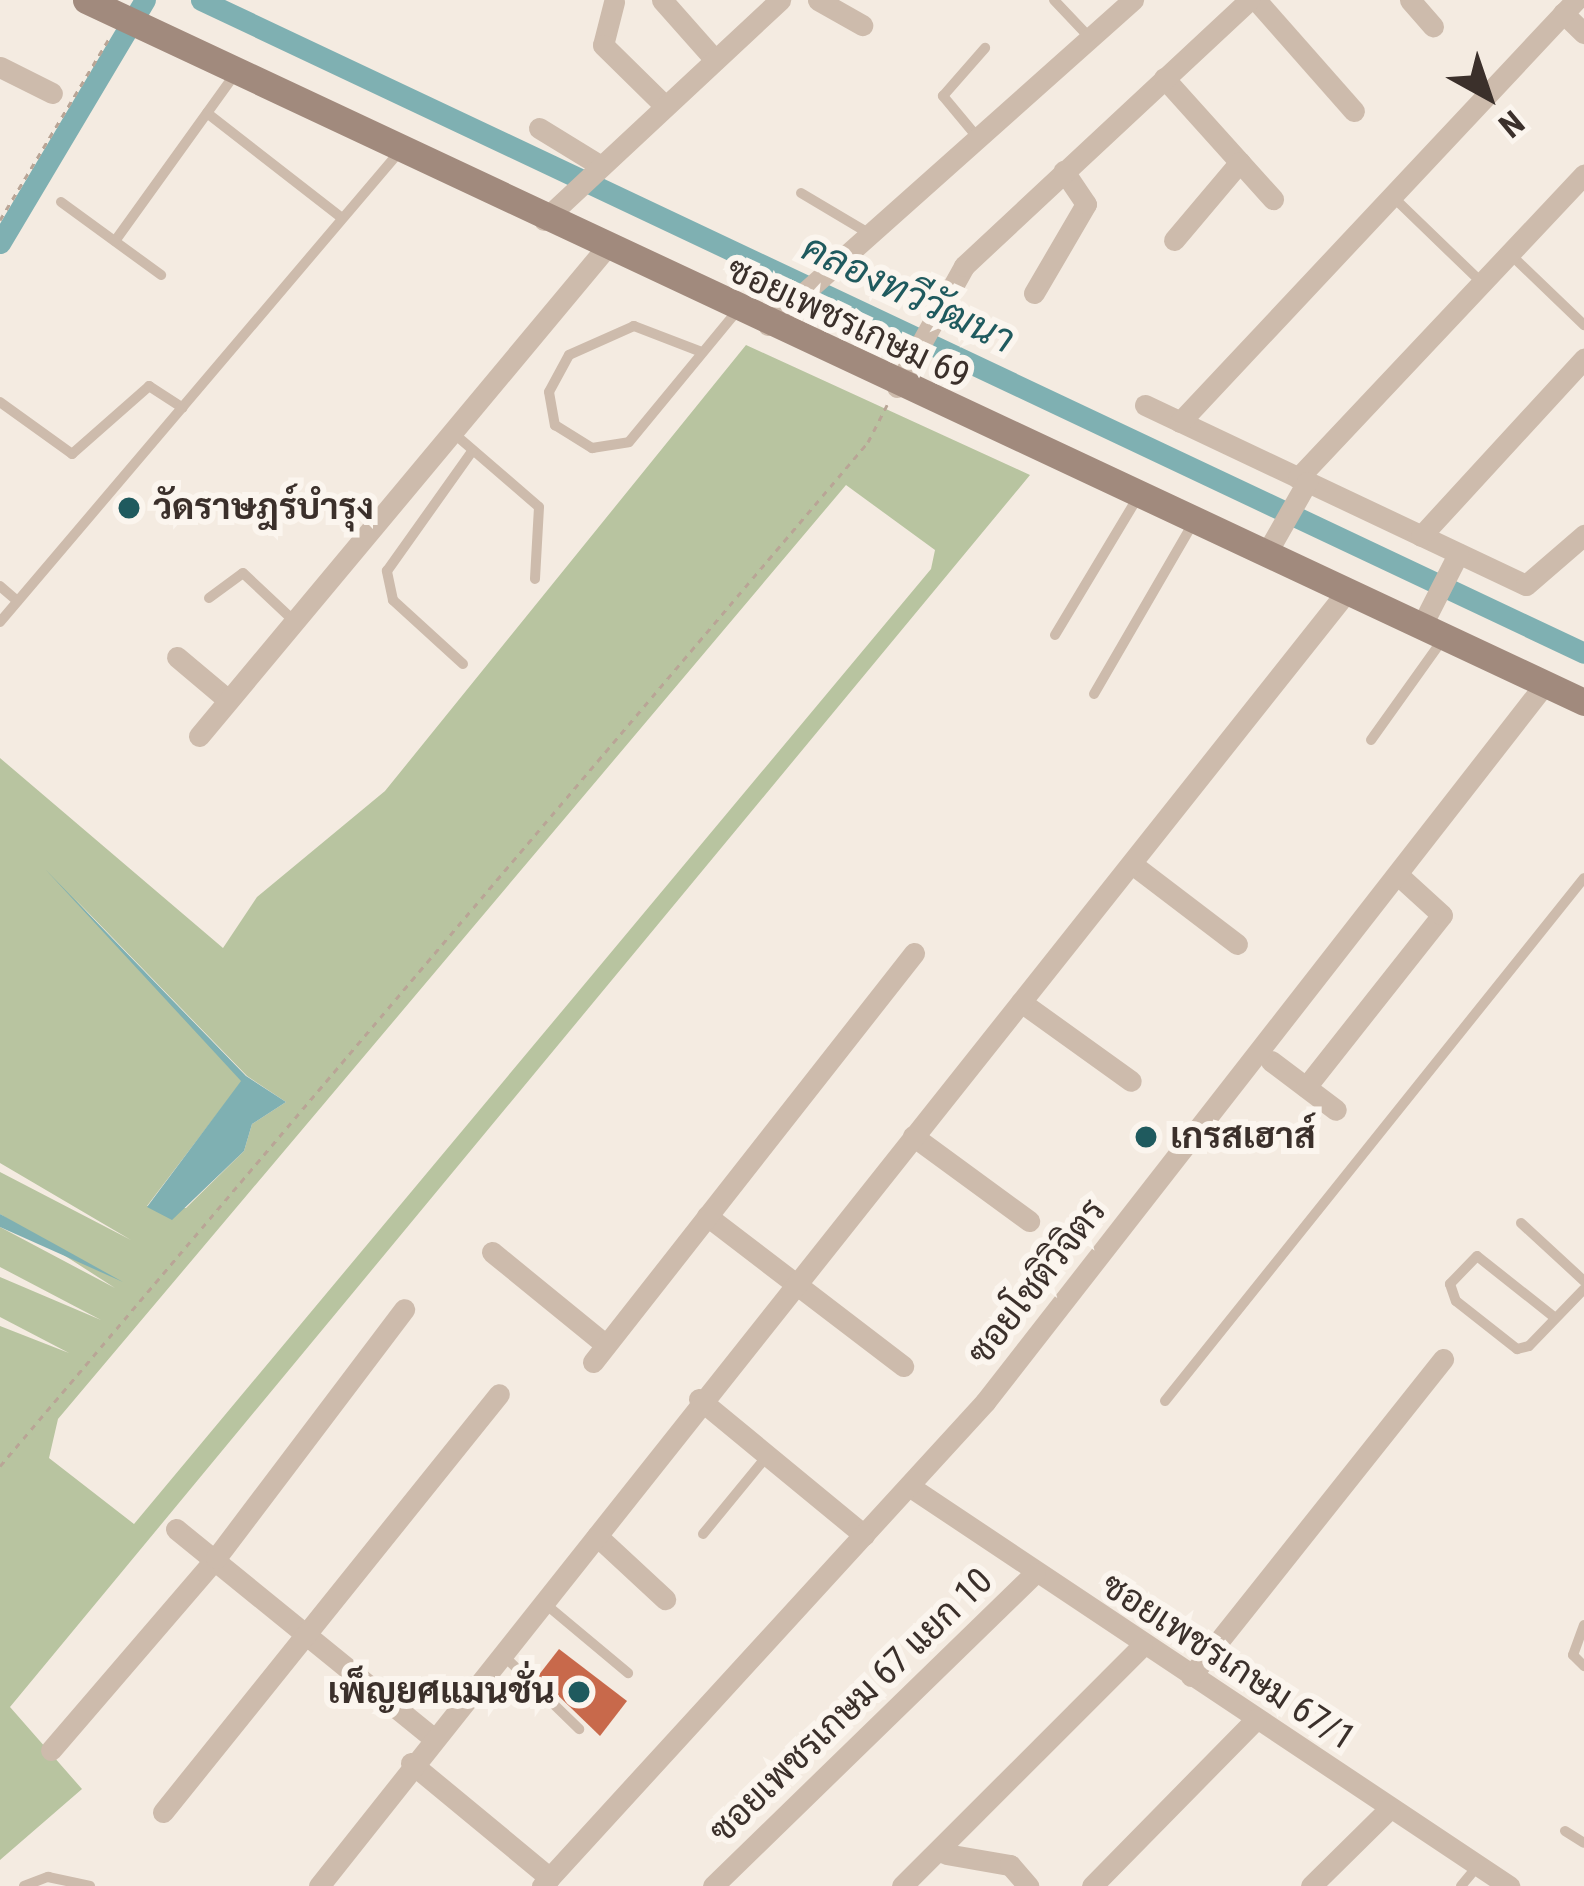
<!DOCTYPE html>
<meta charset="utf-8">
<style>
body{margin:0}
#map{position:relative;width:1584px;height:1886px;overflow:hidden;background:#f4ebe1;font-family:"Roboto Condensed",Sarabun,sans-serif}
div>[style]{position:absolute}
[style*='--x']{left:calc(var(--x)*1px);top:calc(var(--y)*1px);width:calc(var(--w)*1px);rotate:calc(var(--a)*1deg)}
.green>*{inset:0;background:#b8c4a0}
.water>*{inset:0;background:#7fb0b2}
.canal>*{height:21px;margin:-10.5px;padding:0 10.5px;transform-origin:10.5px;border-radius:10.5px;background:#7fb0b2}
.building>*{inset:0;background:#c8694b}
.path>*{height:3px;margin-top:-1.5px;transform-origin:0;background:repeating-linear-gradient(90deg,#b9a596 0 6px,transparent 0 12px)}
.lane>*{height:10px;margin:-5px;padding:0 5px;transform-origin:5px;border-radius:5px;background:#cdbbac}
.street>*{height:21px;margin:-10.5px;padding:0 10.5px;transform-origin:10.5px;border-radius:10.5px;background:#cdbbac}
.secondary>*{height:27px;margin:-13.5px;padding:0 13.5px;transform-origin:13.5px;border-radius:13.5px;background:#a18a7d}
.dots>*{width:33px;height:33px;translate:-50% -50%;box-sizing:border-box;border:6px solid #fbf5ee;border-radius:50%}
span{translate:-50% -50%;white-space:nowrap;text-align:center;line-height:1.15;-webkit-text-stroke:12px #fbf5ee;paint-order:stroke}
.street-label{font-size:36px;color:#3b302b}
.poi-label{font-size:36px;color:#3b302b;font-weight:700}
.left{translate:0 -50%;text-align:left}
.right{translate:-100% -50%;text-align:right}
.water-label{font-size:39px;color:#1f5a5e;font-style:italic}
.north{position:absolute;left:1428px;top:36px;width:120px;height:120px;-webkit-text-stroke:9px #fbf5ee;paint-order:stroke;rotate:140deg;font-size:33px;font-weight:700;line-height:48px;text-align:center;color:#3b302b}
.north::after{content:'';display:block;margin:auto;width:42px;height:54px;background:#3b302b;clip-path:polygon(50% 0,100% 100%,50% 72%,0 100%)}
</style>
<div id="map">
<div class="green">
<i style="clip-path:polygon(evenodd,746px 345px,1030px 475px,10px 1707px,82px 1789px,0 1860px,0 1326px,69px 1353px,0 1317px,0 1277px,101px 1320px,0 1267px,0 1227px,115px 1288px,0 1214px,0 1172px,131px 1240px,0 1163px,0 758px,223px 948px,257px 897px,385px 791px,746px 345px,846px 485px,935px 550px,931px 569px,134px 1524px,49px 1458px,58px 1419px,846px 485px,746px 345px,74px 898px,247px 1076px,286px 1102px,252px 1124px,244px 1151px,186px 1208px,147px 1206px,242px 1081px,74px 898px)"></i>
</div>
<div class="water">
<i style="clip-path:polygon(45px 869px,246px 1076px,286px 1102px,252px 1124px,244px 1151px,172px 1220px,147px 1207px,241px 1081px)"></i>
<i style="clip-path:polygon(0 1214px,60px 1247px,123px 1282px,0 1227px)"></i>
</div>
<div class="canal">
<i style="--x:201;--y:0;--w:1529;--a:25.27"></i>
<i style="--x:0;--y:243;--w:283;--a:-59.2"></i>
</div>
<div class="building">
<i style="clip-path:polygon(559px 1649px,627px 1701px,600px 1736px,538px 1676px)"></i>
</div>
<div class="path">
<i style="--x:0;--y:220;--w:214;--a:-59"></i>
<i style="--x:0;--y:1466;--w:1342;--a:-49.71"></i>
<i style="--x:868;--y:442;--w:42;--a:-62.8"></i>
</div>
<div class="lane">
<i style="--x:1054;--y:0;--w:52;--a:46.5"></i>
<i style="--x:207;--y:113;--w:171;--a:37.9"></i>
<i style="--x:978;--y:138;--w:55;--a:-129.8"></i>
<i style="--x:943;--y:96;--w:64;--a:-48.8"></i>
<i style="--x:801;--y:193;--w:80;--a:30.7"></i>
<i style="--x:1391;--y:195;--w:127;--a:44"></i>
<i style="--x:61;--y:202;--w:124;--a:36.1"></i>
<i style="--x:115;--y:241;--w:206;--a:-54.3"></i>
<i style="--x:1510;--y:254;--w:103;--a:43.8"></i>
<i style="--x:699;--y:351;--w:70;--a:-159"></i>
<i style="--x:634;--y:326;--w:71;--a:156"></i>
<i style="--x:569;--y:355;--w:42;--a:118.4"></i>
<i style="--x:549;--y:392;--w:34;--a:80"></i>
<i style="--x:555;--y:425;--w:44;--a:31.9"></i>
<i style="--x:592;--y:448;--w:37;--a:-9"></i>
<i style="--x:629;--y:442;--w:170;--a:-50.5"></i>
<i style="--x:0;--y:402;--w:89;--a:35.8"></i>
<i style="--x:72;--y:454;--w:103;--a:-41.4"></i>
<i style="--x:149;--y:386;--w:40;--a:32.9"></i>
<i style="--x:451;--y:431;--w:116;--a:40.8"></i>
<i style="--x:539;--y:507;--w:72;--a:93.2"></i>
<i style="--x:0;--y:586;--w:23;--a:41"></i>
<i style="--x:209;--y:598;--w:42;--a:-36.3"></i>
<i style="--x:243;--y:573;--w:69;--a:43.2"></i>
<i style="--x:0;--y:622;--w:618;--a:-49.66"></i>
<i style="--x:1055;--y:635;--w:161;--a:-59"></i>
<i style="--x:463;--y:664;--w:95;--a:-137.6"></i>
<i style="--x:393;--y:600;--w:30;--a:-102"></i>
<i style="--x:387;--y:571;--w:148;--a:-54.6"></i>
<i style="--x:1094;--y:694;--w:198;--a:-59.9"></i>
<i style="--x:1371;--y:740;--w:124;--a:-54.5"></i>
<i style="--x:1521;--y:1223;--w:86;--a:42.6"></i>
<i style="--x:1554;--y:1317;--w:98;--a:-141.6"></i>
<i style="--x:1477;--y:1256;--w:39;--a:134"></i>
<i style="--x:1450;--y:1284;--w:18;--a:71"></i>
<i style="--x:1456;--y:1301;--w:78;--a:38.2"></i>
<i style="--x:1517;--y:1349;--w:12;--a:-14"></i>
<i style="--x:1529;--y:1346;--w:79;--a:-46"></i>
<i style="--x:1165;--y:1401;--w:670;--a:-51.3"></i>
<i style="--x:703;--y:1534;--w:101;--a:-50.6"></i>
<i style="--x:543;--y:1602;--w:111;--a:39.9"></i>
<i style="--x:1584;--y:1625;--w:32;--a:110"></i>
<i style="--x:1573;--y:1655;--w:16;--a:45"></i>
<i style="--x:504;--y:1656;--w:105;--a:44.2"></i>
<i style="--x:1565;--y:1831;--w:22;--a:32"></i>
<i style="--x:24;--y:1886;--w:26;--a:-21"></i>
<i style="--x:48;--y:1877;--w:43;--a:12.1"></i>
<i style="--x:1461;--y:1886;--w:26;--a:-50"></i>
</div>
<div class="street">
<i style="--x:662;--y:0;--w:80;--a:48.5"></i>
<i style="--x:818;--y:0;--w:51;--a:29.6"></i>
<i style="--x:1256;--y:0;--w:148;--a:48.6"></i>
<i style="--x:1410;--y:0;--w:35;--a:49"></i>
<i style="--x:614;--y:2;--w:44;--a:104.3"></i>
<i style="--x:603;--y:45;--w:87;--a:44.5"></i>
<i style="--x:1563;--y:13;--w:29;--a:44"></i>
<i style="--x:0;--y:67;--w:58;--a:26.6"></i>
<i style="--x:1164;--y:78;--w:163;--a:48"></i>
<i style="--x:539;--y:128;--w:73;--a:31.5"></i>
<i style="--x:544;--y:220;--w:323;--a:-43"></i>
<i style="--x:1174;--y:240;--w:102;--a:-49.8"></i>
<i style="--x:1034;--y:293;--w:103;--a:-59.7"></i>
<i style="--x:1086;--y:204;--w:40;--a:-124"></i>
<i style="--x:768;--y:325;--w:489;--a:-41.7"></i>
<i style="--x:897;--y:387;--w:138;--a:-61"></i>
<i style="--x:964;--y:266;--w:390;--a:-43"></i>
<i style="--x:1145;--y:405;--w:421;--a:25.3"></i>
<i style="--x:1526;--y:585;--w:77;--a:-40.8"></i>
<i style="--x:1180;--y:422;--w:579;--a:-46.82"></i>
<i style="--x:1298;--y:478;--w:417;--a:-46.7"></i>
<i style="--x:1421;--y:536;--w:241;--a:-47.4"></i>
<i style="--x:1266;--y:554;--w:83;--a:-60.3"></i>
<i style="--x:1422;--y:625;--w:80;--a:-63.1"></i>
<i style="--x:177;--y:657;--w:67;--a:40.1"></i>
<i style="--x:199;--y:736;--w:634;--a:-50.18"></i>
<i style="--x:1132;--y:864;--w:132;--a:37.3"></i>
<i style="--x:1021;--y:1002;--w:135;--a:35.7"></i>
<i style="--x:1271;--y:1061;--w:81;--a:37"></i>
<i style="--x:1306;--y:1087;--w:219;--a:-51.7"></i>
<i style="--x:1442;--y:915;--w:59;--a:-137.7"></i>
<i style="--x:913;--y:1136;--w:144;--a:36.2"></i>
<i style="--x:707;--y:1216;--w:247;--a:37.4"></i>
<i style="--x:492;--y:1252;--w:147;--a:39.2"></i>
<i style="--x:593;--y:1362;--w:520;--a:-51.87"></i>
<i style="--x:699;--y:1399;--w:214;--a:39.5"></i>
<i style="--x:912;--y:1488;--w:718;--a:33.69"></i>
<i style="--x:176;--y:1529;--w:328;--a:39.1"></i>
<i style="--x:597;--y:1536;--w:93;--a:42.8"></i>
<i style="--x:1191;--y:1676;--w:405;--a:-51.5"></i>
<i style="--x:51;--y:1750;--w:253;--a:-49.3"></i>
<i style="--x:216;--y:1558;--w:312;--a:-52.9"></i>
<i style="--x:411;--y:1763;--w:180;--a:39.6"></i>
<i style="--x:163;--y:1812;--w:536;--a:-51.21"></i>
<i style="--x:946;--y:1854;--w:65;--a:9.8"></i>
<i style="--x:1010;--y:1865;--w:28;--a:49"></i>
<i style="--x:319;--y:1886;--w:1655;--a:-51.55"></i>
<i style="--x:542;--y:1886;--w:656;--a:-47.53"></i>
<i style="--x:985;--y:1402;--w:911;--a:-52.05"></i>
<i style="--x:713;--y:1886;--w:449;--a:-44.2"></i>
<i style="--x:902;--y:1886;--w:339;--a:-45"></i>
<i style="--x:1092;--y:1886;--w:234;--a:-45.5"></i>
<i style="--x:1311;--y:1886;--w:111;--a:-44.6"></i>
</div>
<div class="secondary">
<i style="--x:86;--y:0;--w:1654;--a:25.11"></i>
</div>
<div class="dots">
<i style="left:129px;top:508px;background:#1f5a5e"></i>
<i style="left:1146px;top:1137px;background:#1f5a5e"></i>
<i style="left:579px;top:1692px;background:#1f5a5e"></i>
</div>
<div class="street-label">
<span style="left:848px;top:323px;rotate:25deg">ซอยเพชรเกษม 69</span>
<span style="left:1037px;top:1282px;rotate:-52deg">ซอยโชติวิจิตร</span>
<span style="left:1228px;top:1662px;rotate:33deg">ซอยเพชรเกษม 67/1</span>
<span style="left:851px;top:1706px;rotate:-44deg">ซอยเพชรเกษม 67 แยก 10</span>
</div>
<div class="poi-label">
<span class="left" style="left:153px;top:508px">วัดราษฎร์บำรุง</span>
<span class="left" style="left:1170px;top:1137px">เกรสเฮาส์</span>
<span class="right" style="left:555px;top:1692px">เพ็ญยศแมนชั่น</span>
</div>
<div class="water-label">
<span style="left:908px;top:294px;rotate:25deg">คลองทวีวัฒนา</span>
</div>
<div class="north">N</div>
</div>
